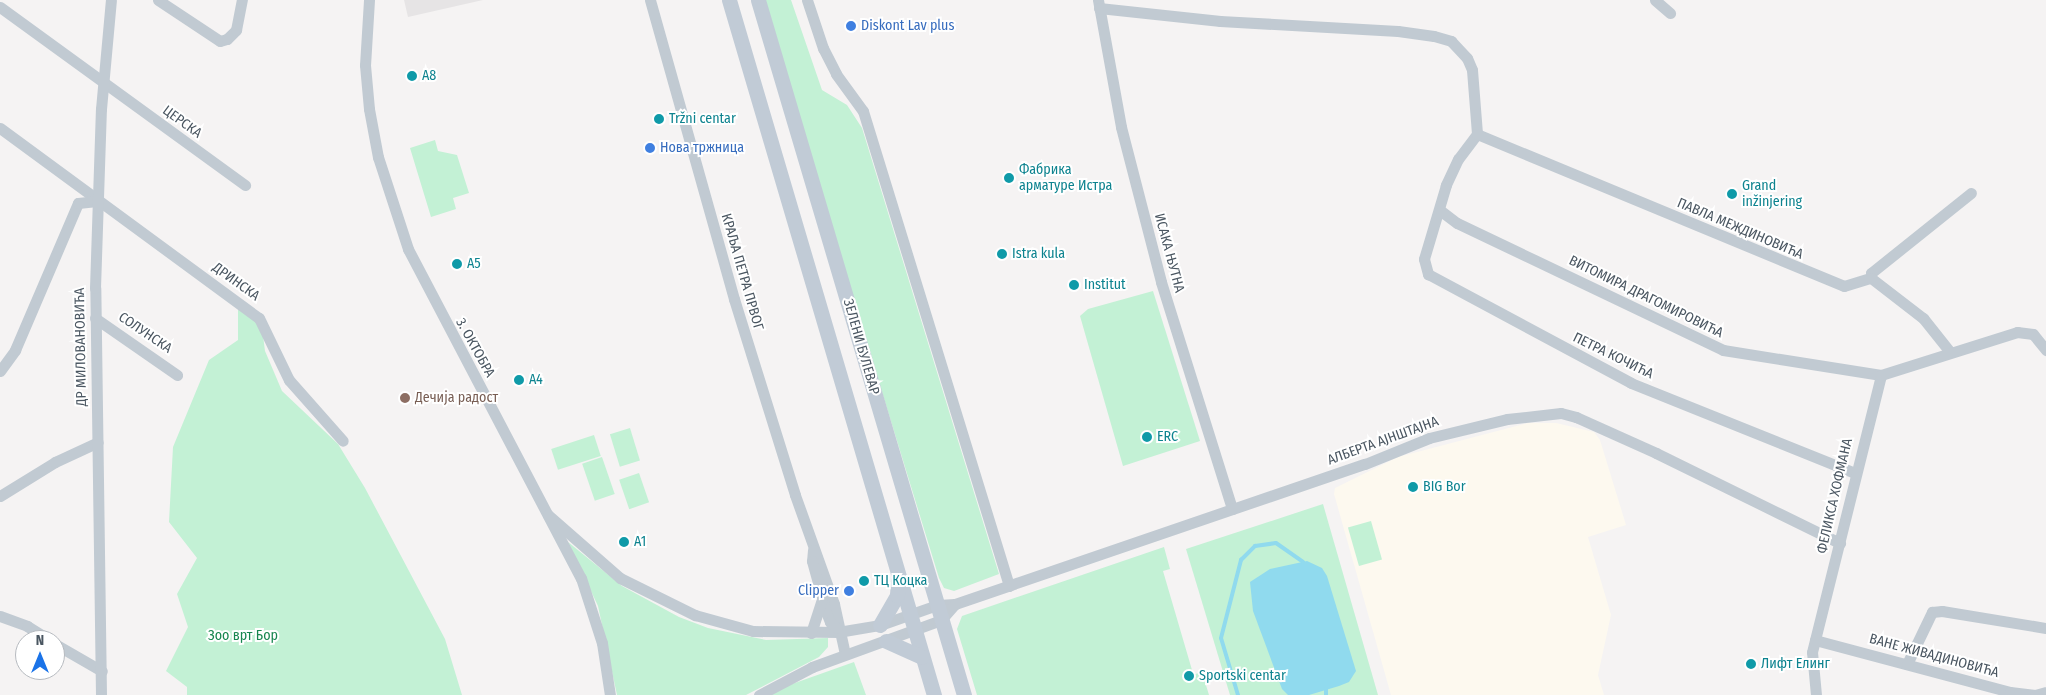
<!DOCTYPE html>
<meta charset="utf-8">
<style>
body{margin:0}
#map{position:relative;width:2046px;height:695px;overflow:hidden;background:#f5f3f3;font-family:"Fira Sans Condensed",sans-serif}
div>[style]{position:absolute}
[style*='--x']{left:calc(var(--x)*1px);top:calc(var(--y)*1px);width:calc(var(--w)*1px);rotate:calc(var(--a)*1deg)}
.commercial>*{inset:0;background:#fdf9ef}
.education>*{inset:0;background:#e6e4e5}
.green>*{inset:0;background:#c3f1d5;transform-origin:0 0}
.water>*{inset:0;background:#90daee}
.stream>*{height:4px;margin:-2px;padding:0 2px;transform-origin:2px;border-radius:2px;background:#90daee}
.street>*{height:11px;margin:-5.5px;padding:0 5.5px;transform-origin:5.5px;border-radius:5.5px;background:#c1cad2}
.secondary>*{height:15px;margin:-7.5px;padding:0 7.5px;transform-origin:7.5px;border-radius:7.5px;background:#c1cbd6}
.dots>*{width:14px;height:14px;translate:-50% -50%;box-sizing:border-box;border:2px solid #fff;border-radius:50%}
span{translate:-50% -50%;white-space:nowrap;text-align:center;line-height:1.15;-webkit-text-stroke:4px #fff;paint-order:stroke}
.shop-label{font-size:14px;color:#366cbe}
.left{translate:0 -50%;text-align:left}
.right{translate:-100% -50%;text-align:right}
.culture-label{font-size:14px;color:#0d838f}
.street-label{font-size:14px;color:#4a5661}
.education-label{font-size:14px;color:#785e54}
.park-label{font-size:14px;color:#17864f}
.north{position:absolute;left:15px;top:630px;width:50px;height:50px;box-sizing:border-box;background:#fff;border:1px solid #b7bbc0;border-radius:50%;rotate:0deg;font-size:14px;font-weight:700;line-height:20px;text-align:center;color:#4a5661}
.north::after{content:'';display:block;margin:auto;width:18px;height:22px;background:#1a73e8;clip-path:polygon(50% 0,100% 100%,50% 72%,0 100%)}
</style>
<div id="map">
<div class="commercial">
<i style="clip-path:polygon(1528px 423px,1556px 423px,1594px 432px,1600px 440px,1626px 525px,1588px 537px,1611px 615px,1598px 675px,1604px 695px,1391px 695px,1334px 494px,1335px 488px,1398px 457px)"></i>
</div>
<div class="education">
<i style="clip-path:polygon(404px 0,483px 0,408px 17px)"></i>
</div>
<div class="green">
<i style="clip-path:polygon(762px 0,791px 0,822px 90px,847px 105px,862px 128px,999px 574px,954px 591px,944px 588px,939px 578px)"></i>
<i style="clip-path:polygon(435px 140px,438px 151px,457px 155px,469px 193px,453px 198px,456px 209px,431px 217px,410px 148px)"></i>
<i style="clip-path:polygon(1153px 291px,1200px 441px,1123px 466px,1080px 316px,1088px 309px)"></i>
<i style="clip-path:polygon(238px 304px,262px 328px,265px 351px,282px 391px,338px 444px,365px 488px,445px 639px,462px 695px,187px 695px,187px 687px,166px 671px,188px 627px,177px 594px,197px 558px,169px 522px,173px 447px,209px 360px,238px 340px)"></i>
<i style="left:630px;top:428px;width:34px;height:21px;rotate:73deg"></i>
<i style="left:594px;top:435px;width:22px;height:45px;rotate:72deg"></i>
<i style="left:602px;top:457px;width:39px;height:21px;rotate:71deg"></i>
<i style="left:639px;top:473px;width:31px;height:21px;rotate:71deg"></i>
<i style="clip-path:polygon(1323px 504px,1378px 695px,1230px 695px,1186px 549px)"></i>
<i style="left:1371px;top:521px;width:40px;height:24px;rotate:74deg"></i>
<i style="clip-path:polygon(568px 542px,622px 586px,679px 617px,708px 628px,766px 640px,828px 638px,828px 647px,819px 657px,746px 695px,617px 695px,598px 606px)"></i>
<i style="clip-path:polygon(1164px 547px,1170px 569px,1163px 571px,1192px 670px,1184px 673px,1187px 681px,1194px 679px,1192px 675px,1202px 672px,1209px 695px,977px 695px,957px 629px,962px 616px)"></i>
<i style="clip-path:polygon(854px 662px,866px 695px,767px 695px,778px 689px)"></i>
</div>
<div class="water">
<i style="clip-path:polygon(1307px 561px,1322px 568px,1327px 576px,1356px 671px,1349px 682px,1339px 686px,1309px 695px,1288px 695px,1282px 689px,1253px 611px,1250px 582px,1270px 569px)"></i>
</div>
<div class="stream">
<i style="--x:1238;--y:695;--w:59;--a:-106.6"></i>
<i style="--x:1221;--y:638;--w:81;--a:-75.6"></i>
<i style="--x:1241;--y:560;--w:20;--a:-45"></i>
<i style="--x:1255;--y:546;--w:21;--a:-8"></i>
<i style="--x:1276;--y:543;--w:33;--a:35"></i>
<i style="--x:1326;--y:695;--w:6;--a:-90"></i>
</div>
<div class="street">
<i style="--x:158;--y:0;--w:74;--a:33.5"></i>
<i style="--x:220;--y:41;--w:7;--a:-16"></i>
<i style="--x:227;--y:39;--w:13;--a:-45"></i>
<i style="--x:236;--y:30;--w:31;--a:-79"></i>
<i style="--x:369;--y:0;--w:65;--a:93.5"></i>
<i style="--x:365;--y:65;--w:44;--a:84.8"></i>
<i style="--x:369;--y:109;--w:49;--a:79.4"></i>
<i style="--x:378;--y:157;--w:97;--a:71.9"></i>
<i style="--x:408;--y:249;--w:372;--a:62.3"></i>
<i style="--x:581;--y:578;--w:68;--a:72.1"></i>
<i style="--x:602;--y:643;--w:53;--a:81.3"></i>
<i style="--x:650;--y:0;--w:311;--a:74.3"></i>
<i style="--x:734;--y:299;--w:205;--a:72.7"></i>
<i style="--x:795;--y:495;--w:116;--a:70.3"></i>
<i style="--x:834;--y:604;--w:51;--a:77.6"></i>
<i style="--x:807;--y:0;--w:51;--a:71.6"></i>
<i style="--x:823;--y:48;--w:29;--a:63"></i>
<i style="--x:836;--y:74;--w:46;--a:53.9"></i>
<i style="--x:863;--y:111;--w:497;--a:72.9"></i>
<i style="--x:1098;--y:0;--w:129;--a:79.7"></i>
<i style="--x:1121;--y:127;--w:160;--a:75.5"></i>
<i style="--x:1161;--y:282;--w:238;--a:72.6"></i>
<i style="--x:1655;--y:0;--w:20;--a:41"></i>
<i style="--x:0;--y:7;--w:303;--a:36"></i>
<i style="--x:1099;--y:8;--w:122;--a:6.1"></i>
<i style="--x:1220;--y:21;--w:178;--a:3.2"></i>
<i style="--x:1398;--y:31;--w:36;--a:8"></i>
<i style="--x:1434;--y:36;--w:18;--a:16"></i>
<i style="--x:1451;--y:41;--w:23;--a:47"></i>
<i style="--x:1467;--y:58;--w:13;--a:67"></i>
<i style="--x:1472;--y:70;--w:64;--a:85.5"></i>
<i style="--x:1477;--y:134;--w:31;--a:127"></i>
<i style="--x:1458;--y:159;--w:29;--a:115"></i>
<i style="--x:1446;--y:185;--w:77;--a:106.6"></i>
<i style="--x:1424;--y:259;--w:16;--a:75"></i>
<i style="--x:1428;--y:274;--w:230;--a:28.2"></i>
<i style="--x:1631;--y:383;--w:241;--a:21.9"></i>
<i style="--x:0;--y:128;--w:321;--a:36.3"></i>
<i style="--x:259;--y:318;--w:69;--a:64.2"></i>
<i style="--x:289;--y:380;--w:81;--a:48.5"></i>
<i style="--x:1477;--y:134;--w:397;--a:22.5"></i>
<i style="--x:1844;--y:286;--w:28;--a:-17"></i>
<i style="--x:1871;--y:278;--w:5;--a:-90"></i>
<i style="--x:1871;--y:273;--w:128;--a:-38.7"></i>
<i style="--x:1441;--y:211;--w:20;--a:37"></i>
<i style="--x:1457;--y:223;--w:295;--a:25.5"></i>
<i style="--x:1723;--y:350;--w:160;--a:9"></i>
<i style="--x:1871;--y:278;--w:66;--a:37.6"></i>
<i style="--x:1923;--y:318;--w:43;--a:51.5"></i>
<i style="--x:95;--y:318;--w:100;--a:34.8"></i>
<i style="--x:0;--y:371;--w:26;--a:-54"></i>
<i style="--x:15;--y:350;--w:160;--a:-66.8"></i>
<i style="--x:78;--y:203;--w:19;--a:-6"></i>
<i style="--x:0;--y:496;--w:65;--a:-31.7"></i>
<i style="--x:55;--y:462;--w:47;--a:-24.9"></i>
<i style="--x:548;--y:515;--w:96;--a:41.2"></i>
<i style="--x:620;--y:578;--w:84;--a:26.3"></i>
<i style="--x:695;--y:615;--w:60;--a:15.4"></i>
<i style="--x:753;--y:631;--w:85;--a:0.7"></i>
<i style="--x:838;--y:632;--w:43;--a:-9.5"></i>
<i style="--x:880;--y:625;--w:60;--a:-19.3"></i>
<i style="--x:937;--y:605;--w:18;--a:-3"></i>
<i style="--x:955;--y:604;--w:433;--a:-18.9"></i>
<i style="--x:1365;--y:464;--w:69;--a:-22.1"></i>
<i style="--x:1429;--y:438;--w:80;--a:-13.7"></i>
<i style="--x:1507;--y:419;--w:54;--a:-6.3"></i>
<i style="--x:1561;--y:413;--w:16;--a:15"></i>
<i style="--x:1576;--y:417;--w:88;--a:24.2"></i>
<i style="--x:1656;--y:453;--w:205;--a:26.1"></i>
<i style="--x:813;--y:550;--w:11;--a:95"></i>
<i style="--x:812;--y:561;--w:53;--a:74.6"></i>
<i style="--x:826;--y:612;--w:11;--a:68"></i>
<i style="--x:830;--y:622;--w:9;--a:41"></i>
<i style="--x:0;--y:616;--w:29;--a:20"></i>
<i style="--x:27;--y:626;--w:26;--a:32"></i>
<i style="--x:811;--y:633;--w:35;--a:-72"></i>
<i style="--x:1815;--y:640;--w:202;--a:14.9"></i>
<i style="--x:2010;--y:692;--w:25;--a:7"></i>
<i style="--x:2035;--y:695;--w:11;--a:-15"></i>
<i style="--x:55;--y:644;--w:54;--a:29.9"></i>
<i style="--x:1907;--y:664;--w:58;--a:-64.3"></i>
<i style="--x:1932;--y:612;--w:10;--a:-6"></i>
<i style="--x:1942;--y:611;--w:105;--a:9.3"></i>
<i style="--x:101;--y:695;--w:407;--a:-90.8"></i>
<i style="--x:95;--y:288;--w:179;--a:-88.1"></i>
<i style="--x:101;--y:109;--w:109;--a:-84.8"></i>
<i style="--x:759;--y:695;--w:60;--a:-27.8"></i>
<i style="--x:812;--y:667;--w:137;--a:-20"></i>
<i style="--x:941;--y:620;--w:21;--a:-49"></i>
<i style="--x:1816;--y:695;--w:43;--a:-95.3"></i>
<i style="--x:1812;--y:652;--w:285;--a:-76"></i>
<i style="--x:1881;--y:375;--w:143;--a:-17.5"></i>
<i style="--x:2017;--y:332;--w:16;--a:7"></i>
<i style="--x:2033;--y:334;--w:21;--a:51"></i>
</div>
<div class="secondary">
<i style="--x:729;--y:0;--w:725;--a:73.57"></i>
<i style="--x:758;--y:0;--w:725;--a:73.49"></i>
<i style="--x:880;--y:625;--w:34;--a:-60"></i>
<i style="--x:897;--y:595;--w:14;--a:-86"></i>
<i style="--x:886;--y:641;--w:39;--a:24"></i>
</div>
<div class="dots">
<i style="left:851px;top:26px;background:#3f7fe0"></i>
<i style="left:412px;top:76px;background:#0f9aa8"></i>
<i style="left:659px;top:119px;background:#0f9aa8"></i>
<i style="left:650px;top:148px;background:#3f7fe0"></i>
<i style="left:1009px;top:178px;background:#0f9aa8"></i>
<i style="left:1732px;top:194px;background:#0f9aa8"></i>
<i style="left:1002px;top:254px;background:#0f9aa8"></i>
<i style="left:457px;top:264px;background:#0f9aa8"></i>
<i style="left:1074px;top:285px;background:#0f9aa8"></i>
<i style="left:519px;top:380px;background:#0f9aa8"></i>
<i style="left:405px;top:398px;background:#8d6e63"></i>
<i style="left:1147px;top:437px;background:#0f9aa8"></i>
<i style="left:1413px;top:487px;background:#0f9aa8"></i>
<i style="left:624px;top:542px;background:#0f9aa8"></i>
<i style="left:864px;top:581px;background:#0f9aa8"></i>
<i style="left:849px;top:591px;background:#3f7fe0"></i>
<i style="left:1751px;top:664px;background:#0f9aa8"></i>
<i style="left:1189px;top:676px;background:#0f9aa8"></i>
</div>
<div class="shop-label">
<span class="left" style="left:861px;top:26px">Diskont Lav plus</span>
<span class="left" style="left:660px;top:148px">Нова тржница</span>
<span class="right" style="left:839px;top:591px">Clipper</span>
</div>
<div class="culture-label">
<span class="left" style="left:422px;top:76px">A8</span>
<span class="left" style="left:669px;top:119px">Tržni centar</span>
<span class="left" style="left:1019px;top:178px">Фабрика<br>арматуре Истра</span>
<span class="left" style="left:1742px;top:194px">Grand<br>inžinjering</span>
<span class="left" style="left:1012px;top:254px">Istra kula</span>
<span class="left" style="left:467px;top:264px">A5</span>
<span class="left" style="left:1084px;top:285px">Institut</span>
<span class="left" style="left:529px;top:380px">A4</span>
<span class="left" style="left:1157px;top:437px">ERC</span>
<span class="left" style="left:1423px;top:487px">BIG Bor</span>
<span class="left" style="left:634px;top:542px">A1</span>
<span class="left" style="left:874px;top:581px">ТЦ Коцка</span>
<span class="left" style="left:1761px;top:664px">Лифт Елинг</span>
<span class="left" style="left:1199px;top:676px">Sportski centar</span>
</div>
<div class="street-label">
<span style="left:182px;top:122px;rotate:36deg">ЦЕРСКА</span>
<span style="left:1740px;top:229px;rotate:23deg">ПАВЛА МЕЖДИНОВИЋА</span>
<span style="left:1169px;top:253px;rotate:75deg">ИСАКА ЊУТНА</span>
<span style="left:742px;top:272px;rotate:74deg">КРАЉА ПЕТРА ПРВОГ</span>
<span style="left:236px;top:282px;rotate:36deg">ДРИНСКА</span>
<span style="left:1646px;top:297px;rotate:26deg">ВИТОМИРА ДРАГОМИРОВИЋА</span>
<span style="left:145px;top:333px;rotate:34deg">СОЛУНСКА</span>
<span style="left:81px;top:347px;rotate:-91deg">ДР МИЛОВАНОВИЋА</span>
<span style="left:861px;top:347px;rotate:74deg">ЗЕЛЕНИ БУЛЕВАР</span>
<span style="left:475px;top:348px;rotate:61deg">3. ОКТОБРА</span>
<span style="left:1613px;top:356px;rotate:26deg">ПЕТРА КОЧИЋА</span>
<span style="left:1383px;top:441px;rotate:-20deg">АЛБЕРТА АЈНШТАЈНА</span>
<span style="left:1835px;top:496px;rotate:-77deg">ФЕЛИКСА ХОФМАНА</span>
<span style="left:1934px;top:656px;rotate:15deg">ВАНЕ ЖИВАДИНОВИЋА</span>
</div>
<div class="education-label">
<span class="left" style="left:415px;top:398px">Дечија радост</span>
</div>
<div class="park-label">
<span style="left:243px;top:636px">Зоо врт Бор</span>
</div>
<div class="north">N</div>
</div>
